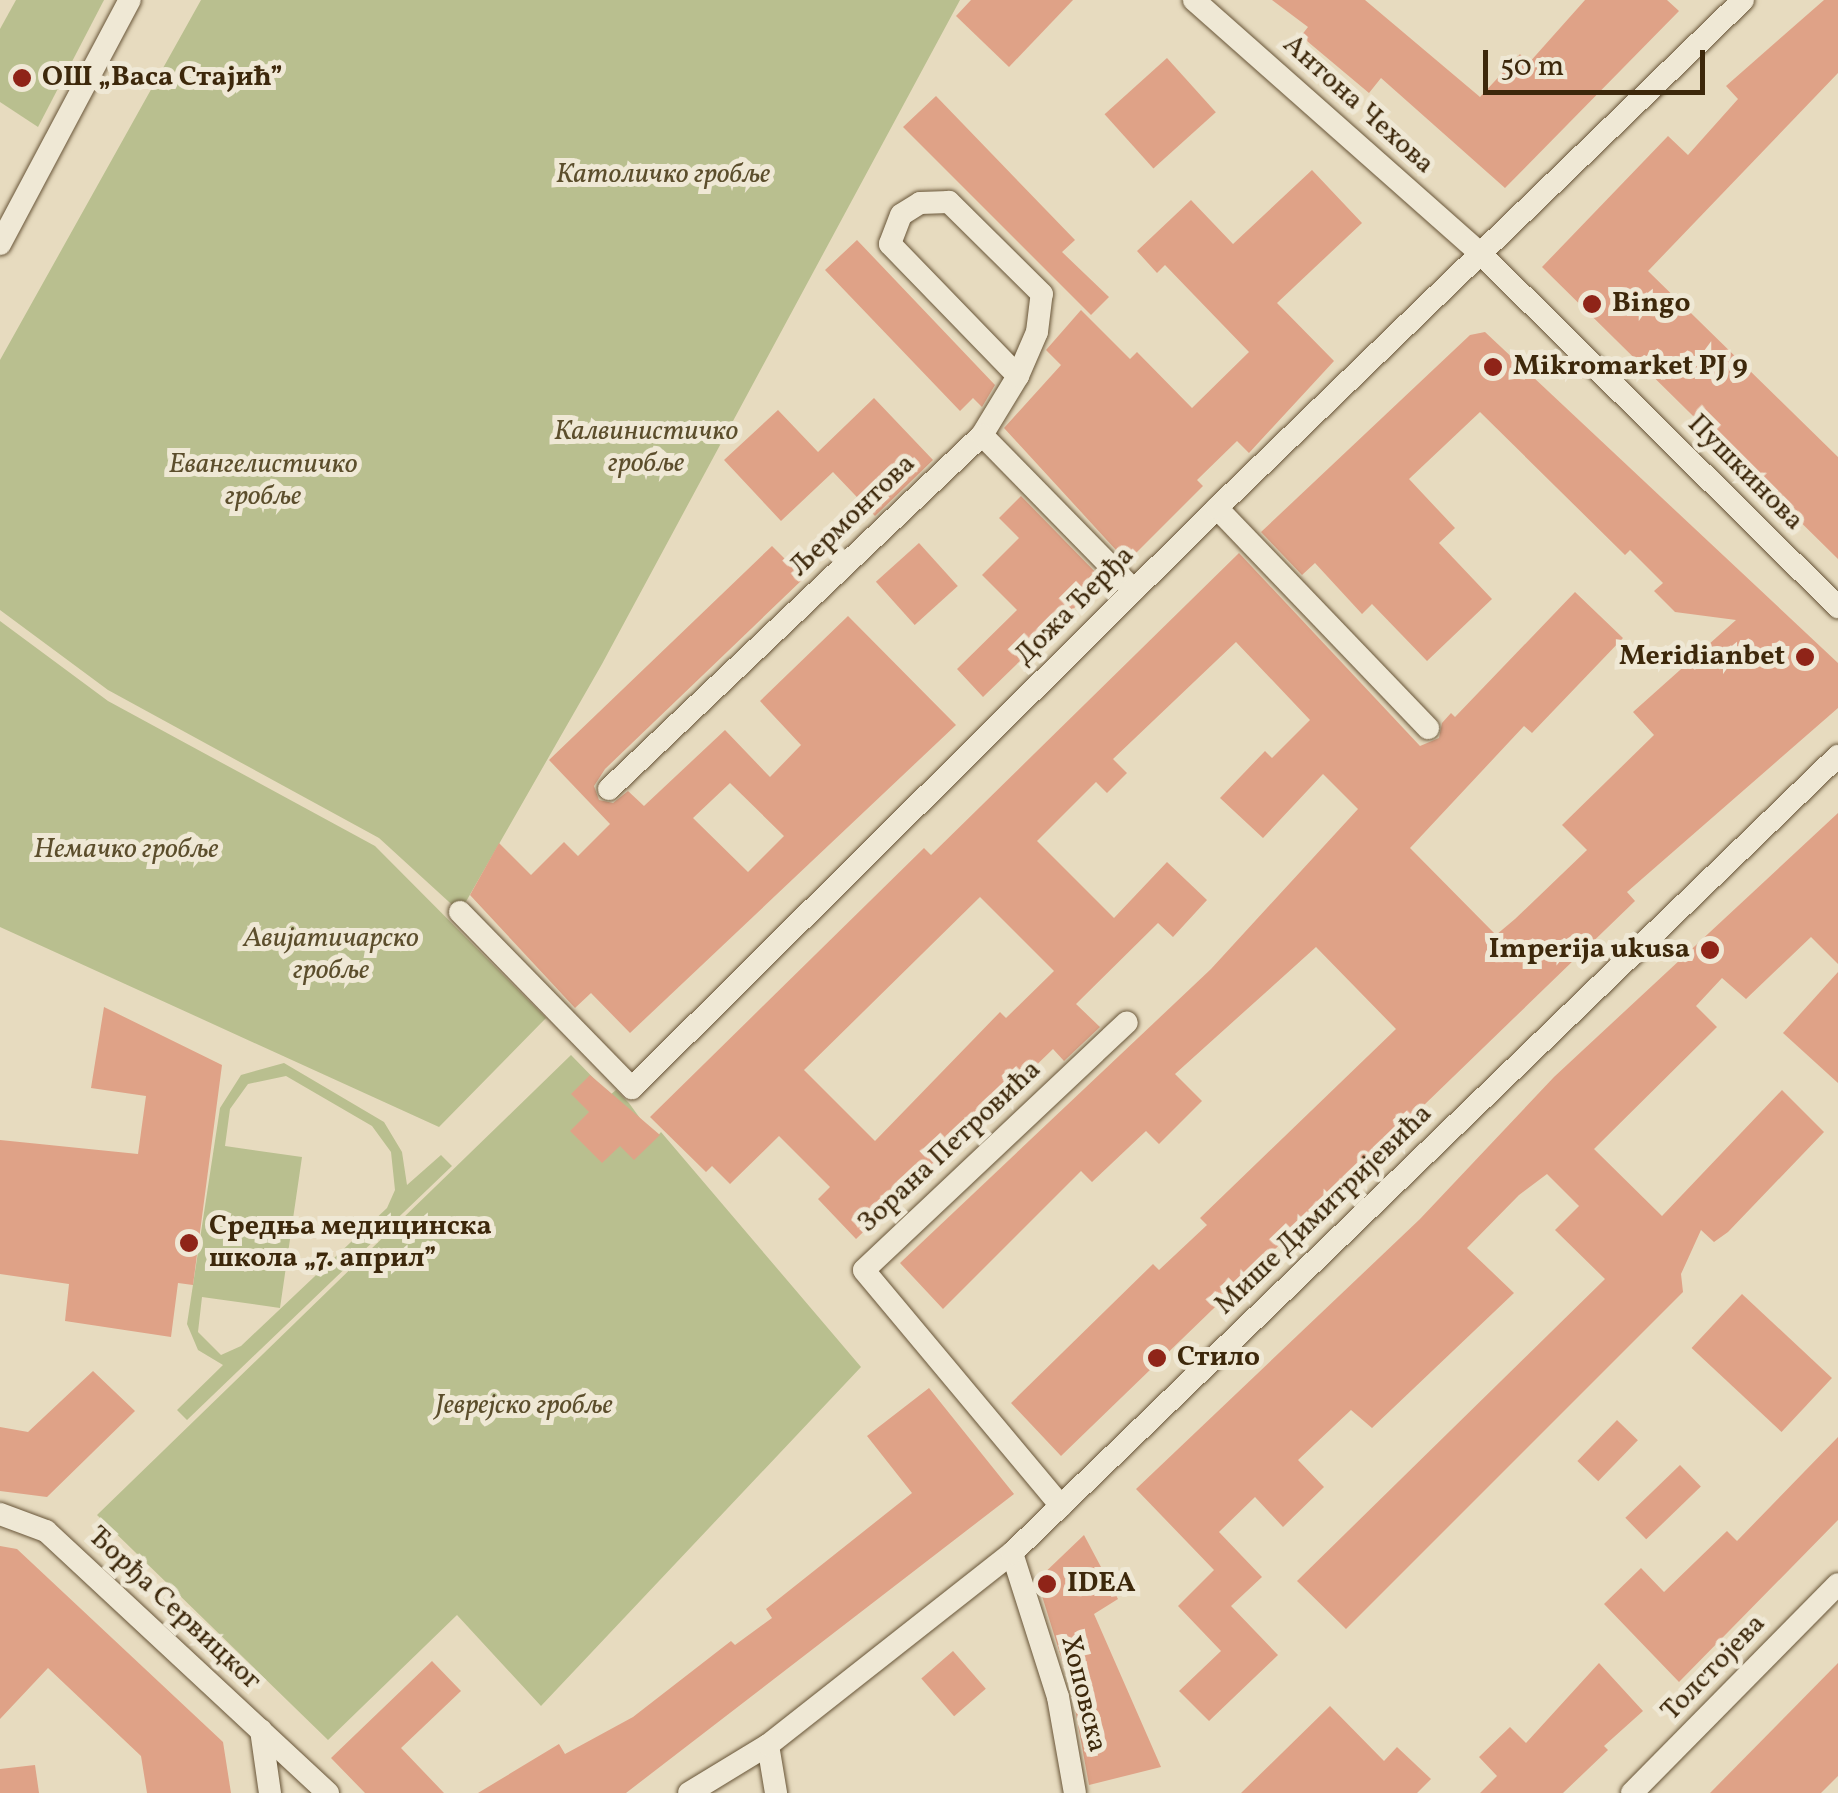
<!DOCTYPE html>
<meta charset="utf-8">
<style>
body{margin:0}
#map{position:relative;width:1838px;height:1793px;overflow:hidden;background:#e7dbbf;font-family:Vollkorn,serif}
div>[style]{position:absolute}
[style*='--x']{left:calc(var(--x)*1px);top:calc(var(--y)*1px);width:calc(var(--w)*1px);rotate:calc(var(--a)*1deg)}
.green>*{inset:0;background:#b9bf8f}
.building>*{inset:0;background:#dfa287;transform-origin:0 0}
.roads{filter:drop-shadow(0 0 2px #685538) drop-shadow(0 0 2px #685538)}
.minor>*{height:22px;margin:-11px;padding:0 11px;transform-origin:11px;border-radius:11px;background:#efe8d5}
.dots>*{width:28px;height:28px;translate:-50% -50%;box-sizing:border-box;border:5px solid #efe8d5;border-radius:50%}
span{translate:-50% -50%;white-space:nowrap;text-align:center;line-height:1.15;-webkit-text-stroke:10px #efe8d5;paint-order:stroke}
.poi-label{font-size:28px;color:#3d280b;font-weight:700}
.left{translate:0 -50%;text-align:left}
.right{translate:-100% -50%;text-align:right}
.street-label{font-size:28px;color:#3d280b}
.park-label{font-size:28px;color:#5c4e2c;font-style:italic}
.scale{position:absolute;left:1483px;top:50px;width:222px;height:45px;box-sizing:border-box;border:5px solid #3d280b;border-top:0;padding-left:12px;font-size:30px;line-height:35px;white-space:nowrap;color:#3d280b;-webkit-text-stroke:8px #efe8d5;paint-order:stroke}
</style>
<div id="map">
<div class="green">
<i style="clip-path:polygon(16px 0,104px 0,38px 127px,0 102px,0 29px)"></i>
<i style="clip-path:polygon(201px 0,960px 0,602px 664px,460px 912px,379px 838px,108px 690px,0 610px,0 360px)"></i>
<i style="clip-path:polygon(0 621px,108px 701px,375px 846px,546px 1018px,439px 1127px,0 927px)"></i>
<i style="clip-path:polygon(571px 1055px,610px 1095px,616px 1090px,629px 1103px,655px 1139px,661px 1132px,861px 1367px,541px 1706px,457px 1615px,328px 1740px,97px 1515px)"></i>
<i style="clip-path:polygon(evenodd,284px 1063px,384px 1122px,402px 1152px,407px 1185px,441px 1155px,452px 1166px,187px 1420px,177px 1410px,223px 1365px,198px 1350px,187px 1324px,220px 1108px,241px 1075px,284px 1063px,286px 1076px,372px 1126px,391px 1152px,395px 1190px,387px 1208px,241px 1346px,221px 1355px,198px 1332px,202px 1297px,280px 1308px,302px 1157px,225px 1146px,230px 1109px,248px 1084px,286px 1076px)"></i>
</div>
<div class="building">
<i style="clip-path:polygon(971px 0,1073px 0,1009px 67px,956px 16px)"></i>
<i style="clip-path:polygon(1272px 0,1365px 0,1480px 97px,1520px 54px,1528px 64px,1585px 0,1667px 0,1679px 11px,1505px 188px,1381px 78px,1369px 93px,1301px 36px,1308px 27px)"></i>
<i style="clip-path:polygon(1824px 0,1838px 0,1838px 73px,1648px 271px,1838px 457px,1838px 559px,1542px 267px,1668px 136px,1688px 155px,1738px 99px,1726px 86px)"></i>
<i style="left:1167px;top:58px;width:73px;height:84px;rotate:48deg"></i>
<i style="clip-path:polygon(936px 96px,1075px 240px,1062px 252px,1109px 297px,1091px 315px,903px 127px)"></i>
<i style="clip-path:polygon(1312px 170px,1362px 223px,1277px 303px,1334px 361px,1249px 453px,1237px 441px,1197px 480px,1203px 486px,1127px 562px,1004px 428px,1061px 365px,1046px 350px,1081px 310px,1130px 359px,1137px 352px,1192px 408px,1249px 352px,1165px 265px,1157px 273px,1137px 251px,1191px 200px,1233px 244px)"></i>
<i style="clip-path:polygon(857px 240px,995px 385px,982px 407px,973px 398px,960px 411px,825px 270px)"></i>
<i style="clip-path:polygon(evenodd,1485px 332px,1838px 663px,1838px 708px,1627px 892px,1635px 901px,1061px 1456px,1011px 1403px,1153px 1264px,1159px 1270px,1207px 1225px,1200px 1218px,1396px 1029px,1316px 947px,1175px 1074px,1202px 1101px,1159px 1144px,1146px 1131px,1092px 1182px,1081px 1171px,943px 1309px,900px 1263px,1211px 969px,1358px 809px,1323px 774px,1263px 838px,1220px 798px,1265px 751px,1272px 758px,1310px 720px,1236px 642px,1113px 759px,1127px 773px,1107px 793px,1096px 782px,1037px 841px,1114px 918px,1167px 862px,1207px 900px,1173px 937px,1158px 923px,1076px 1004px,1100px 1027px,1064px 1061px,1053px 1049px,856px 1239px,818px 1199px,830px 1187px,779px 1136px,730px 1184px,712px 1166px,706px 1172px,650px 1117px,924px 848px,931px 855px,1239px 553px,1420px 746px,1439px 738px,1442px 723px,1451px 713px,1455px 717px,1575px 592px,1623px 638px,1532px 733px,1524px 726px,1410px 848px,1496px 935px,1515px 919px,1587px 850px,1562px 825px,1654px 735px,1633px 712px,1736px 620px,1675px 612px,1654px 591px,1663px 583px,1630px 550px,1625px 555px,1480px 412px,1409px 479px,1455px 528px,1439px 543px,1492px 599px,1427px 661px,1372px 604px,1362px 614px,1315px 563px,1302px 575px,1261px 532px,1470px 335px,1485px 332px,980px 897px,1054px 971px,1006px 1018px,1000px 1012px,875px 1141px,804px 1070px,980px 897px)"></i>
<i style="clip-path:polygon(874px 398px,933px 460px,875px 516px,833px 472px,781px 521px,724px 460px,778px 410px,818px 452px)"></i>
<i style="clip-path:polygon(1021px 496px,1103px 580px,983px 697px,957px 669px,1017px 610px,982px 575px,1019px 538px,999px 518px)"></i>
<i style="left:919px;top:543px;width:58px;height:58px;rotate:48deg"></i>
<i style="clip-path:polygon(evenodd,772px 546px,804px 578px,605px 769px,594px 786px,599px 800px,613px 803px,628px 791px,644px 806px,725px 730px,770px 777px,801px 745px,760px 701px,848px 616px,956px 725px,630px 1033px,591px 993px,575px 1008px,470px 895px,499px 843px,531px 875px,564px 842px,578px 856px,610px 824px,549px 760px,772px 546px,730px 783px,784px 836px,748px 872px,693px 818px,730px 783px)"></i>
<i style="clip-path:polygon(1838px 813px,1838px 964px,1811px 937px,1746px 999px,1722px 978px,1696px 1006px,1717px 1027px,1594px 1149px,1662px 1216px,1782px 1090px,1824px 1132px,1728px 1232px,1714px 1242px,1701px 1230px,1681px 1274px,1683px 1292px,1346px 1629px,1297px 1581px,1605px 1279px,1555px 1230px,1579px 1206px,1547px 1174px,1519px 1195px,1467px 1248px,1514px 1293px,1372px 1428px,1351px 1410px,1298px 1460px,1324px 1487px,1283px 1527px,1255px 1497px,1219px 1532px,1262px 1577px,1231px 1606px,1278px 1655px,1209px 1721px,1179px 1691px,1221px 1651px,1178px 1606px,1214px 1570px,1136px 1489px,1420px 1219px,1554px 1077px)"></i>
<i style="clip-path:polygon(1838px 972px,1838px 1083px,1783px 1033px)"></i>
<i style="clip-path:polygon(104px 1007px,222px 1065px,193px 1285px,178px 1283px,171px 1337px,65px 1321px,69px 1284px,0 1274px,0 1140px,138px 1154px,146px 1096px,91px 1088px)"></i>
<i style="clip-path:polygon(590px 1075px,660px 1135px,634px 1160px,620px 1146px,602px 1163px,570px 1131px,589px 1112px,571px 1094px)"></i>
<i style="left:1742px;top:1294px;width:123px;height:74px;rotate:43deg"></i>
<i style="clip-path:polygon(93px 1371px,135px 1411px,47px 1497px,0 1491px,0 1427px,28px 1432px)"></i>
<i style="clip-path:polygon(929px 1388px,1014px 1494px,626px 1793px,478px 1793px,559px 1744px,565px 1754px,633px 1717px,731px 1641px,735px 1645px,772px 1618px,766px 1609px,912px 1493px,867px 1436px)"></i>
<i style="left:1617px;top:1420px;width:29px;height:57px;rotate:44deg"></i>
<i style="clip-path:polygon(1838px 1437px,1838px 1520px,1679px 1682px,1604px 1604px,1641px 1568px,1664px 1592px,1727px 1531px,1737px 1541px)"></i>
<i style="left:1680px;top:1465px;width:30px;height:76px;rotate:46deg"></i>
<i style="clip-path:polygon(1084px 1535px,1118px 1599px,1094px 1614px,1161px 1767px,1089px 1785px,1072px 1692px,1037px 1580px)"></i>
<i style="clip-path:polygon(0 1546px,17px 1549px,223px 1742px,231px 1793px,147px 1793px,141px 1756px,48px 1668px,0 1719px)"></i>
<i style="left:953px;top:1651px;width:50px;height:42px;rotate:49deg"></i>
<i style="clip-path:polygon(432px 1661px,461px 1691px,401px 1748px,444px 1793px,365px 1793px,331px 1758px)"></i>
<i style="clip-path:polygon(1599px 1663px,1643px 1711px,1604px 1746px,1608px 1750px,1563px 1793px,1480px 1793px,1497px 1776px,1479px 1757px,1510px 1727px,1526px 1743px)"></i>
<i style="clip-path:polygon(1838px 1663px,1838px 1776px,1821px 1793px,1710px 1793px)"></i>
<i style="clip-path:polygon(1330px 1706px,1384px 1761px,1397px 1747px,1431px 1779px,1417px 1793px,1241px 1793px)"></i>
<i style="clip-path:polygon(35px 1765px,39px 1793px,0 1793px,0 1769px)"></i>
</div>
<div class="roads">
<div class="minor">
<i style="--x:1194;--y:0;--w:385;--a:41.5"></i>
<i style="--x:1482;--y:255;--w:501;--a:44.68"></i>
<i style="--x:0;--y:244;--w:276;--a:-62"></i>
<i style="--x:982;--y:435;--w:69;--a:-58.6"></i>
<i style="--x:1018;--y:376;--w:48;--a:-66.6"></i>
<i style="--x:1037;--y:332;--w:38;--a:-83"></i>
<i style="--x:1042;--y:294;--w:131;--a:-135.3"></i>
<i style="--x:949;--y:202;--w:29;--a:178"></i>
<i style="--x:920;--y:203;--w:22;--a:148"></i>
<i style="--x:901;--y:215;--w:31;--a:111"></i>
<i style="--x:890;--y:244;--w:184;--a:45.9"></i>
<i style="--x:1217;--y:508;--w:305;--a:46.2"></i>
<i style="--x:609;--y:789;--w:514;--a:-43.5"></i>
<i style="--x:982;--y:435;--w:217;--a:45.6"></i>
<i style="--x:460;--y:912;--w:246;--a:45.7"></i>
<i style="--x:632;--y:1088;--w:824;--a:-44.75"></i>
<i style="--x:1217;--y:508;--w:731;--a:-44"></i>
<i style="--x:1061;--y:1506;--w:307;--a:-129.9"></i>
<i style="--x:864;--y:1270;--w:361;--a:-43.3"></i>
<i style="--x:0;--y:1514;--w:49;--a:20.3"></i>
<i style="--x:46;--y:1531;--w:385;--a:42.9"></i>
<i style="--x:1012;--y:1553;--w:151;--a:72.3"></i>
<i style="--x:1058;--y:1697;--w:97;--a:80"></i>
<i style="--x:261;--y:1730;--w:64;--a:81.9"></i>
<i style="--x:768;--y:1745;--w:49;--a:80.5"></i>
<i style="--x:689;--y:1793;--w:92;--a:-31.3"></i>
<i style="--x:768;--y:1745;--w:310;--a:-38.2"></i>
<i style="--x:1012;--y:1553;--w:1148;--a:-43.98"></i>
<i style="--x:1632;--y:1793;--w:293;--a:-45.4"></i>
</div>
</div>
<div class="dots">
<i style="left:22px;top:78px;background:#8f2418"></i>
<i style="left:1592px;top:304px;background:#8f2418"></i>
<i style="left:1493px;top:367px;background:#8f2418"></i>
<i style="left:1805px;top:657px;background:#8f2418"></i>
<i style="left:1710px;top:950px;background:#8f2418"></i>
<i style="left:189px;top:1243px;background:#8f2418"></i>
<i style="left:1157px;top:1358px;background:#8f2418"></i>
<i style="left:1047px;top:1584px;background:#8f2418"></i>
</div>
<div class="poi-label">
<span class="left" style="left:42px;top:78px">ОШ „Васа Стајић”</span>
<span class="left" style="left:1612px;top:304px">Bingo</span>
<span class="left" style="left:1513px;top:367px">Mikromarket PJ 9</span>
<span class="right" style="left:1785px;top:657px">Meridianbet</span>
<span class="right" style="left:1690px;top:950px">Imperija ukusa</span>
<span class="left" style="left:209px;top:1243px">Средња медицинска<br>школа „7. април”</span>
<span class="left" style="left:1177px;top:1358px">Стило</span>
<span class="left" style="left:1067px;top:1584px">IDEA</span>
</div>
<div class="street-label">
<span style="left:1358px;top:105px;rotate:42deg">Антона Чехова</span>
<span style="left:1745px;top:473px;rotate:45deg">Пушкинова</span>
<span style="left:853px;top:516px;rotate:-44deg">Љермонтова</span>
<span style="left:1075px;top:606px;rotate:-45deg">Дожа Ђерђа</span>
<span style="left:950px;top:1147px;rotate:-43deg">Зорана Петровића</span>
<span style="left:1324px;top:1210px;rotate:-44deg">Мише Димитријевића</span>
<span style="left:174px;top:1609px;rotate:43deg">Ђорђа Сервицког</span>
<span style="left:1714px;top:1668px;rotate:-46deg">Толстојева</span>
<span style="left:1083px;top:1694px;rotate:76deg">Хоповска</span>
</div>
<div class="park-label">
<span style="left:663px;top:175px">Католичко гробље</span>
<span style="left:646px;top:448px">Калвинистичко<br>гробље</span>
<span style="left:263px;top:481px">Евангелистичко<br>гробље</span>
<span style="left:126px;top:850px">Немачко гробље</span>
<span style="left:331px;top:955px">Авијатичарско<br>гробље</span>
<span style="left:524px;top:1406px">Јеврејско гробље</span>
</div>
<div class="scale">50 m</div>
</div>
